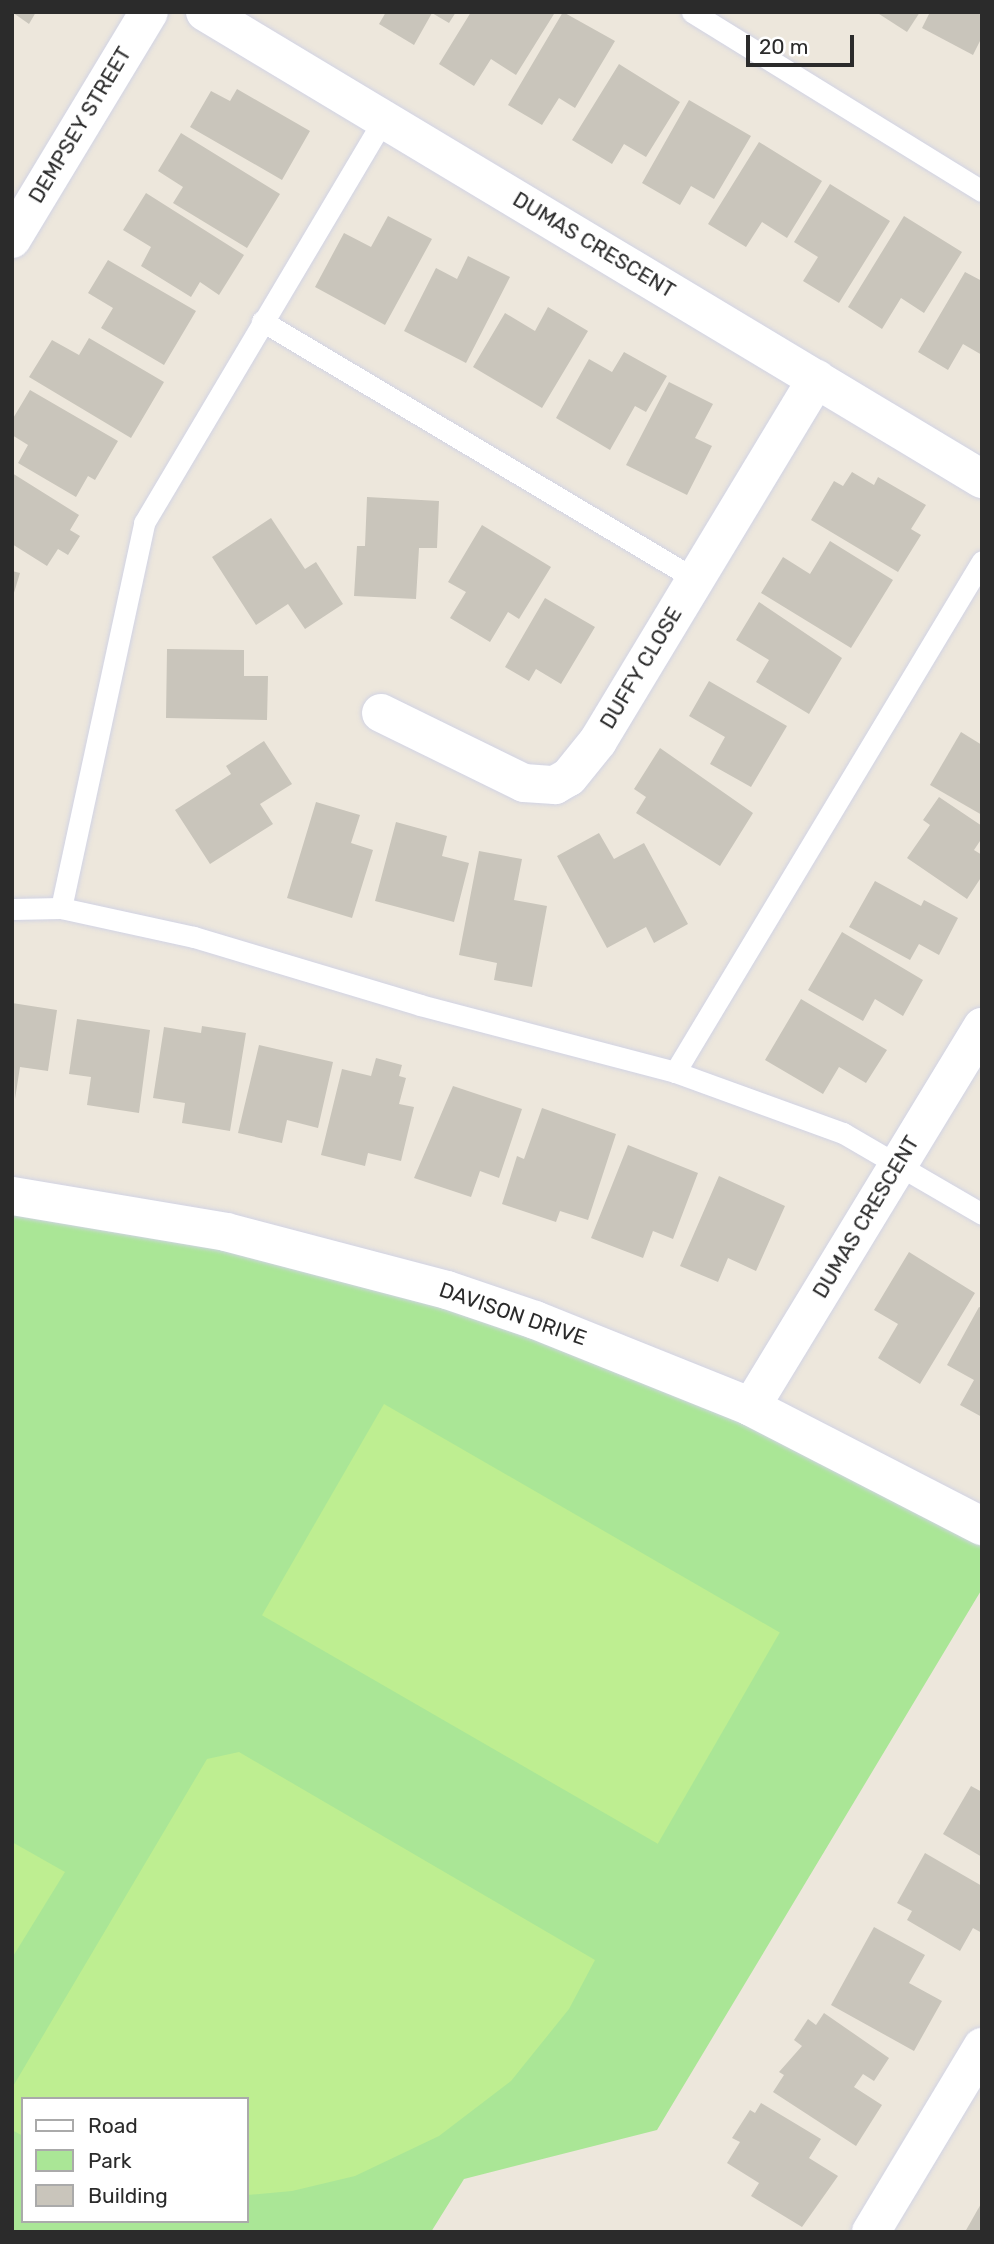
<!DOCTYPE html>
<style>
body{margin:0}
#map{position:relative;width:994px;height:2244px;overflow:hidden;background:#ede7dc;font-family:Rubik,sans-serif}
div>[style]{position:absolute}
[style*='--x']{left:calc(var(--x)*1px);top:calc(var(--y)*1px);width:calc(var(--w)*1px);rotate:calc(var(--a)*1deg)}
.green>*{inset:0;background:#aae696}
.pitch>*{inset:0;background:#beee91;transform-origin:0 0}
.building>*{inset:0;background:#c9c5bb}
.roads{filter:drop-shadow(0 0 2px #d1d3e4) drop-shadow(0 0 2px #d1d3e4)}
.lane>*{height:21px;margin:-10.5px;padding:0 10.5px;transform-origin:10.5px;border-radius:10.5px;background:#fff}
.street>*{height:38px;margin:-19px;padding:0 19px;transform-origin:19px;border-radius:19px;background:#fff}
.secondary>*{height:38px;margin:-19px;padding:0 19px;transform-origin:19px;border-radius:19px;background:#fff}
span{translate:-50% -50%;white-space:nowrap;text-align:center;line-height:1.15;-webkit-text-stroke:5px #fff;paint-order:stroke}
.street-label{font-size:21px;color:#2b2b2b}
.frame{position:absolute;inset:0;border:14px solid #2b2b2b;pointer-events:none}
.legend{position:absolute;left:21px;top:2097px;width:228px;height:126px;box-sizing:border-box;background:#fff;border:2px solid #aaa;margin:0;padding:9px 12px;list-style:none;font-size:21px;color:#2b2b2b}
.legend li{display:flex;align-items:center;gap:14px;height:35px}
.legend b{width:35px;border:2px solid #aaa}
.scale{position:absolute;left:746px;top:35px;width:108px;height:32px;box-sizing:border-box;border:4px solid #2b2b2b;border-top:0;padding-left:9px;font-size:21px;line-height:24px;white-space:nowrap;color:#2b2b2b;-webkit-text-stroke:5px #fff;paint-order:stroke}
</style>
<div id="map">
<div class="green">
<i style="clip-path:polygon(evenodd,12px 1196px,447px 1290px,982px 1526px,982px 1589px,657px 2130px,464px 2179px,431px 2232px,12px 2232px,12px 1196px,23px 2099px,247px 2099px,247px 2221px,23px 2221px,23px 2099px)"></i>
</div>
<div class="pitch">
<i style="left:384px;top:1404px;width:457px;height:244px;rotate:30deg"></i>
<i style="clip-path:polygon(239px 1752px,595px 1960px,569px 2009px,511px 2081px,439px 2136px,355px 2176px,292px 2191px,247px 2195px,247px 2099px,23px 2099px,23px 2136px,12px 2130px,12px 2088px,207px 1759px)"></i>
<i style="clip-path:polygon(12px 1842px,65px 1872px,12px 1958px)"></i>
</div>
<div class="building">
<i style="clip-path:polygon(12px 12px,36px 12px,29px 24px)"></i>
<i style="clip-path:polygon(386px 12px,456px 12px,449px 23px,432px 13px,414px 45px,379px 24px)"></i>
<i style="clip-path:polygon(471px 12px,551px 12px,554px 14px,516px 75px,491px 59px,474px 86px,439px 64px)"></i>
<i style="clip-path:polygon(563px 12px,615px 41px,575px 108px,559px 98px,542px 125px,508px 105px)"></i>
<i style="clip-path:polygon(876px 12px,920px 12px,907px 32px)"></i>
<i style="clip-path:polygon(930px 12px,982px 12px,982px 37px,973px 55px,922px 28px)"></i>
<i style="clip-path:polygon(619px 64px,680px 102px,646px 157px,624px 144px,612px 164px,572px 140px)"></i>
<i style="clip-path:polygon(237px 89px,310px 131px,282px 180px,190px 127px,211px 91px,230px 101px)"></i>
<i style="clip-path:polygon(689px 100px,751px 136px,714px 199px,691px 186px,680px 205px,642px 183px)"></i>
<i style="clip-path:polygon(181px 133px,280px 194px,247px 248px,173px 203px,183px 187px,158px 171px)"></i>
<i style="clip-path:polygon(759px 142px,822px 181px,787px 238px,762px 222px,746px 247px,708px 224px)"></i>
<i style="clip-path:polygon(830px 184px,890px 221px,839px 303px,803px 281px,818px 257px,794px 242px)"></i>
<i style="clip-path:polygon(146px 193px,244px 255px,219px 295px,200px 282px,191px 297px,141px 266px,151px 247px,123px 230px)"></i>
<i style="clip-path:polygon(388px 216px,432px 239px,385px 325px,315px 287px,344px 233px,371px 247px)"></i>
<i style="clip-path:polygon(904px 216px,962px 252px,924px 313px,901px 298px,882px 329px,848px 307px)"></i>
<i style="clip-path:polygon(468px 256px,510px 277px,466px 363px,404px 331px,436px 268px,457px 279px)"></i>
<i style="clip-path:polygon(108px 260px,196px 311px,164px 365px,101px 328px,113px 308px,88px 293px)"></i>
<i style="clip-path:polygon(965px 272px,982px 281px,982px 355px,963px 344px,948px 370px,918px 352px)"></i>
<i style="clip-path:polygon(548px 307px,588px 331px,542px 408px,473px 367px,505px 313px,535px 331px)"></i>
<i style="clip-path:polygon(89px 338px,164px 382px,131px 438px,29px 377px,52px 340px,79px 355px)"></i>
<i style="clip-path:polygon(624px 352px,667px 376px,646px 412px,635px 406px,610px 450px,556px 418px,589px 359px,612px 372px)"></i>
<i style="clip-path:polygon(669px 382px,713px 404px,695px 438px,712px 446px,687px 495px,626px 465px)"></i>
<i style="clip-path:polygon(30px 390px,118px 441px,95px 480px,88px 476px,76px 497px,18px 463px,28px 445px,12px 435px,12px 420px)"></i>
<i style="clip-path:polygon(852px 472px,874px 485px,878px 477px,926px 505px,911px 529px,921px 535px,898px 572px,811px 520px,834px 481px,843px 486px)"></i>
<i style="clip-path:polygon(12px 473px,79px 515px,70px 530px,80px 536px,68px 555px,58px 549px,47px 566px,12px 544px)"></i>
<i style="clip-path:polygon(367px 497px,439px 501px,437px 548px,419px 548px,416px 599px,354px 596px,357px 546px,365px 546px)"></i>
<i style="clip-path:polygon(271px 518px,305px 569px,316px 562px,343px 604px,305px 629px,288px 604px,256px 625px,212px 557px)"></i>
<i style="clip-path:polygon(482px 525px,551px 567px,519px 619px,508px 612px,490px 642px,450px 618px,466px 592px,448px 582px)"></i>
<i style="clip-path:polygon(830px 541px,893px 580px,851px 648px,761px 593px,783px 557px,810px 574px)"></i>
<i style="clip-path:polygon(12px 571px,20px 573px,13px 596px,12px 596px)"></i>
<i style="clip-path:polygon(545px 598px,595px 627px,561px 684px,536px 669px,529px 681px,505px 667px)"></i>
<i style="clip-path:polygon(759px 602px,842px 658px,809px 714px,756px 682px,769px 660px,736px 640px)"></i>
<i style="clip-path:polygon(167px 649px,244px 650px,244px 676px,268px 676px,267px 720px,166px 718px)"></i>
<i style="clip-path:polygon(709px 681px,787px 726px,751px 787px,710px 764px,725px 737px,689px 716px)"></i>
<i style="clip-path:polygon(961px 732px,982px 745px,982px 815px,930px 785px)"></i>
<i style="clip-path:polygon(264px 741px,292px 784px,260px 804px,273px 824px,210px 864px,175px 810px,231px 774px,226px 766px)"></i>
<i style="clip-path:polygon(660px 748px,753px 813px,720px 866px,636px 813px,646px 797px,634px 789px)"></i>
<i style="clip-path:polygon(939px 797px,982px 826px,982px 838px,974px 850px,982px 855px,982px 876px,967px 899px,907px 858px,930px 825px,923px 820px)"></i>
<i style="clip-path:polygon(316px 802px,360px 815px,351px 843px,373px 850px,352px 918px,287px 898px)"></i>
<i style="clip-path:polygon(396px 822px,447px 836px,442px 856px,469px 863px,454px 922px,375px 901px)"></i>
<i style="clip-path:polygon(599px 833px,614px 859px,644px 843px,688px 924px,654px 943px,646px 927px,607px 948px,557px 856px)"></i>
<i style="clip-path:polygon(479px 851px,522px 859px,514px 900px,547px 906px,532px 987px,494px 980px,497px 963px,459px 955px)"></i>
<i style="clip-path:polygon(875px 881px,921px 906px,924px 900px,958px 918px,939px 955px,919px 944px,910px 960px,849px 927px)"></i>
<i style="clip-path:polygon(842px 932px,923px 980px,903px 1016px,875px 999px,863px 1021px,808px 990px)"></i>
<i style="clip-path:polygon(801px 999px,887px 1050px,866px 1083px,839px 1067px,823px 1094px,765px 1060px)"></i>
<i style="clip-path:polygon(12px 1003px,57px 1010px,48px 1071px,20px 1067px,15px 1099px)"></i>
<i style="clip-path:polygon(77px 1019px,150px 1030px,139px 1113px,87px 1105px,91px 1077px,69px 1074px)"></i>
<i style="clip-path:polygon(202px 1026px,246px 1033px,230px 1131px,182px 1123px,185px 1103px,153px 1098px,164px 1027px,201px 1033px)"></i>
<i style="clip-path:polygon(259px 1045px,333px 1062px,318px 1128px,287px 1120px,282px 1143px,238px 1133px)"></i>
<i style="clip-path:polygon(376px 1058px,402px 1065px,399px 1076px,406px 1078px,399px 1104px,414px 1107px,401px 1161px,368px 1153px,365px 1166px,321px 1155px,342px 1069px,371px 1076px)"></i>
<i style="clip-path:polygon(453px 1086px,522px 1109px,499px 1178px,480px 1171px,471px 1197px,414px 1178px)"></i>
<i style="clip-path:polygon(542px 1108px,616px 1134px,588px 1220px,560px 1211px,556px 1222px,502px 1204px,517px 1156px,524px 1159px)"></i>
<i style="clip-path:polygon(628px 1145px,698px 1173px,673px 1239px,653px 1231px,643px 1258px,591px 1238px)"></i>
<i style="clip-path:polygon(719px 1176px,785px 1206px,756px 1271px,728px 1258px,718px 1282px,680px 1266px)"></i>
<i style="clip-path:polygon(909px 1252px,975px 1293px,920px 1384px,878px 1358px,898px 1324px,874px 1310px)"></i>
<i style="clip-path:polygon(979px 1307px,982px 1308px,982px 1417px,960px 1405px,974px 1380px,947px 1365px)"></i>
<i style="clip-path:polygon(971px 1786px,982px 1792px,982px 1857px,943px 1834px)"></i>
<i style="clip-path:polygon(925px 1853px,982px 1886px,982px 1933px,973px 1928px,960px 1951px,907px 1920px,912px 1911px,897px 1903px)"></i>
<i style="clip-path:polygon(874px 1927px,925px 1955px,909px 1983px,942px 2001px,914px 2051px,831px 2005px)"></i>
<i style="clip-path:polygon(824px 2013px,889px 2058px,874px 2081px,863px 2074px,854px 2087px,882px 2105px,856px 2146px,773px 2092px,784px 2075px,779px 2072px,802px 2046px,794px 2040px,808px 2019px,816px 2025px)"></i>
<i style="clip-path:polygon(761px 2103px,821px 2139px,809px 2158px,838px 2176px,802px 2227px,751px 2196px,759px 2183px,727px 2163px,740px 2142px,732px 2138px,750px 2110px,755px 2113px)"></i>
<i style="clip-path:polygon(982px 2202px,982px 2232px,965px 2232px)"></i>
</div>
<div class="roads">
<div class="lane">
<i style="--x:692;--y:12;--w:341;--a:31.7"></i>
<i style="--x:262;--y:321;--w:504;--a:30.79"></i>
<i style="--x:61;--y:908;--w:394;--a:-77.8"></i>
<i style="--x:144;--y:523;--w:470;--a:-59.3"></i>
<i style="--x:12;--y:909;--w:49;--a:-1.2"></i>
<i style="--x:61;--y:908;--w:136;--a:12.3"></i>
<i style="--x:194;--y:937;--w:236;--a:16.7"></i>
<i style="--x:420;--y:1005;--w:264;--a:14.7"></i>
<i style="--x:675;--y:1072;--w:179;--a:20"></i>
<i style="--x:843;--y:1133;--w:161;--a:30.2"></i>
<i style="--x:675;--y:1072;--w:596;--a:-59"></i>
</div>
<div class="street">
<i style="--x:205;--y:12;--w:907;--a:31.01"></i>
<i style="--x:381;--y:713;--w:159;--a:26.1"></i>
<i style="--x:524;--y:783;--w:31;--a:4"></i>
<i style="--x:555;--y:785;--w:16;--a:-30"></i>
<i style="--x:569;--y:777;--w:46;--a:-51.1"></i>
<i style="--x:598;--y:741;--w:423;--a:-58.9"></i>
<i style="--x:751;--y:1407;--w:445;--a:-58.7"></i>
<i style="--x:871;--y:2232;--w:216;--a:-59"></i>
</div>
<div class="secondary">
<i style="--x:12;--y:239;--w:265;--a:-58.9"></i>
<i style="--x:12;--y:1196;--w:217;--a:9.5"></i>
<i style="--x:226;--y:1232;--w:228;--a:14.7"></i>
<i style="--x:447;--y:1290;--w:93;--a:18.8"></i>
<i style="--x:535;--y:1320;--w:233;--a:21.9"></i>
<i style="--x:751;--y:1407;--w:260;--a:27.3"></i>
</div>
</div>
<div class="street-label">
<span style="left:80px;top:125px;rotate:-59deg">DEMPSEY STREET</span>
<span style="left:594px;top:245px;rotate:31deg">DUMAS CRESCENT</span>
<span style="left:641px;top:668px;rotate:-59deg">DUFFY CLOSE</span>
<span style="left:866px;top:1217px;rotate:-59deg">DUMAS CRESCENT</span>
<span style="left:513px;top:1314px;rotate:19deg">DAVISON DRIVE</span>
</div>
<div class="frame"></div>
<ul class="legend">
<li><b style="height:9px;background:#fff"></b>Road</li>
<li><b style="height:19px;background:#aae696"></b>Park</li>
<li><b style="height:19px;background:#c9c5bb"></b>Building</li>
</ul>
<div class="scale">20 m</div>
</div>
